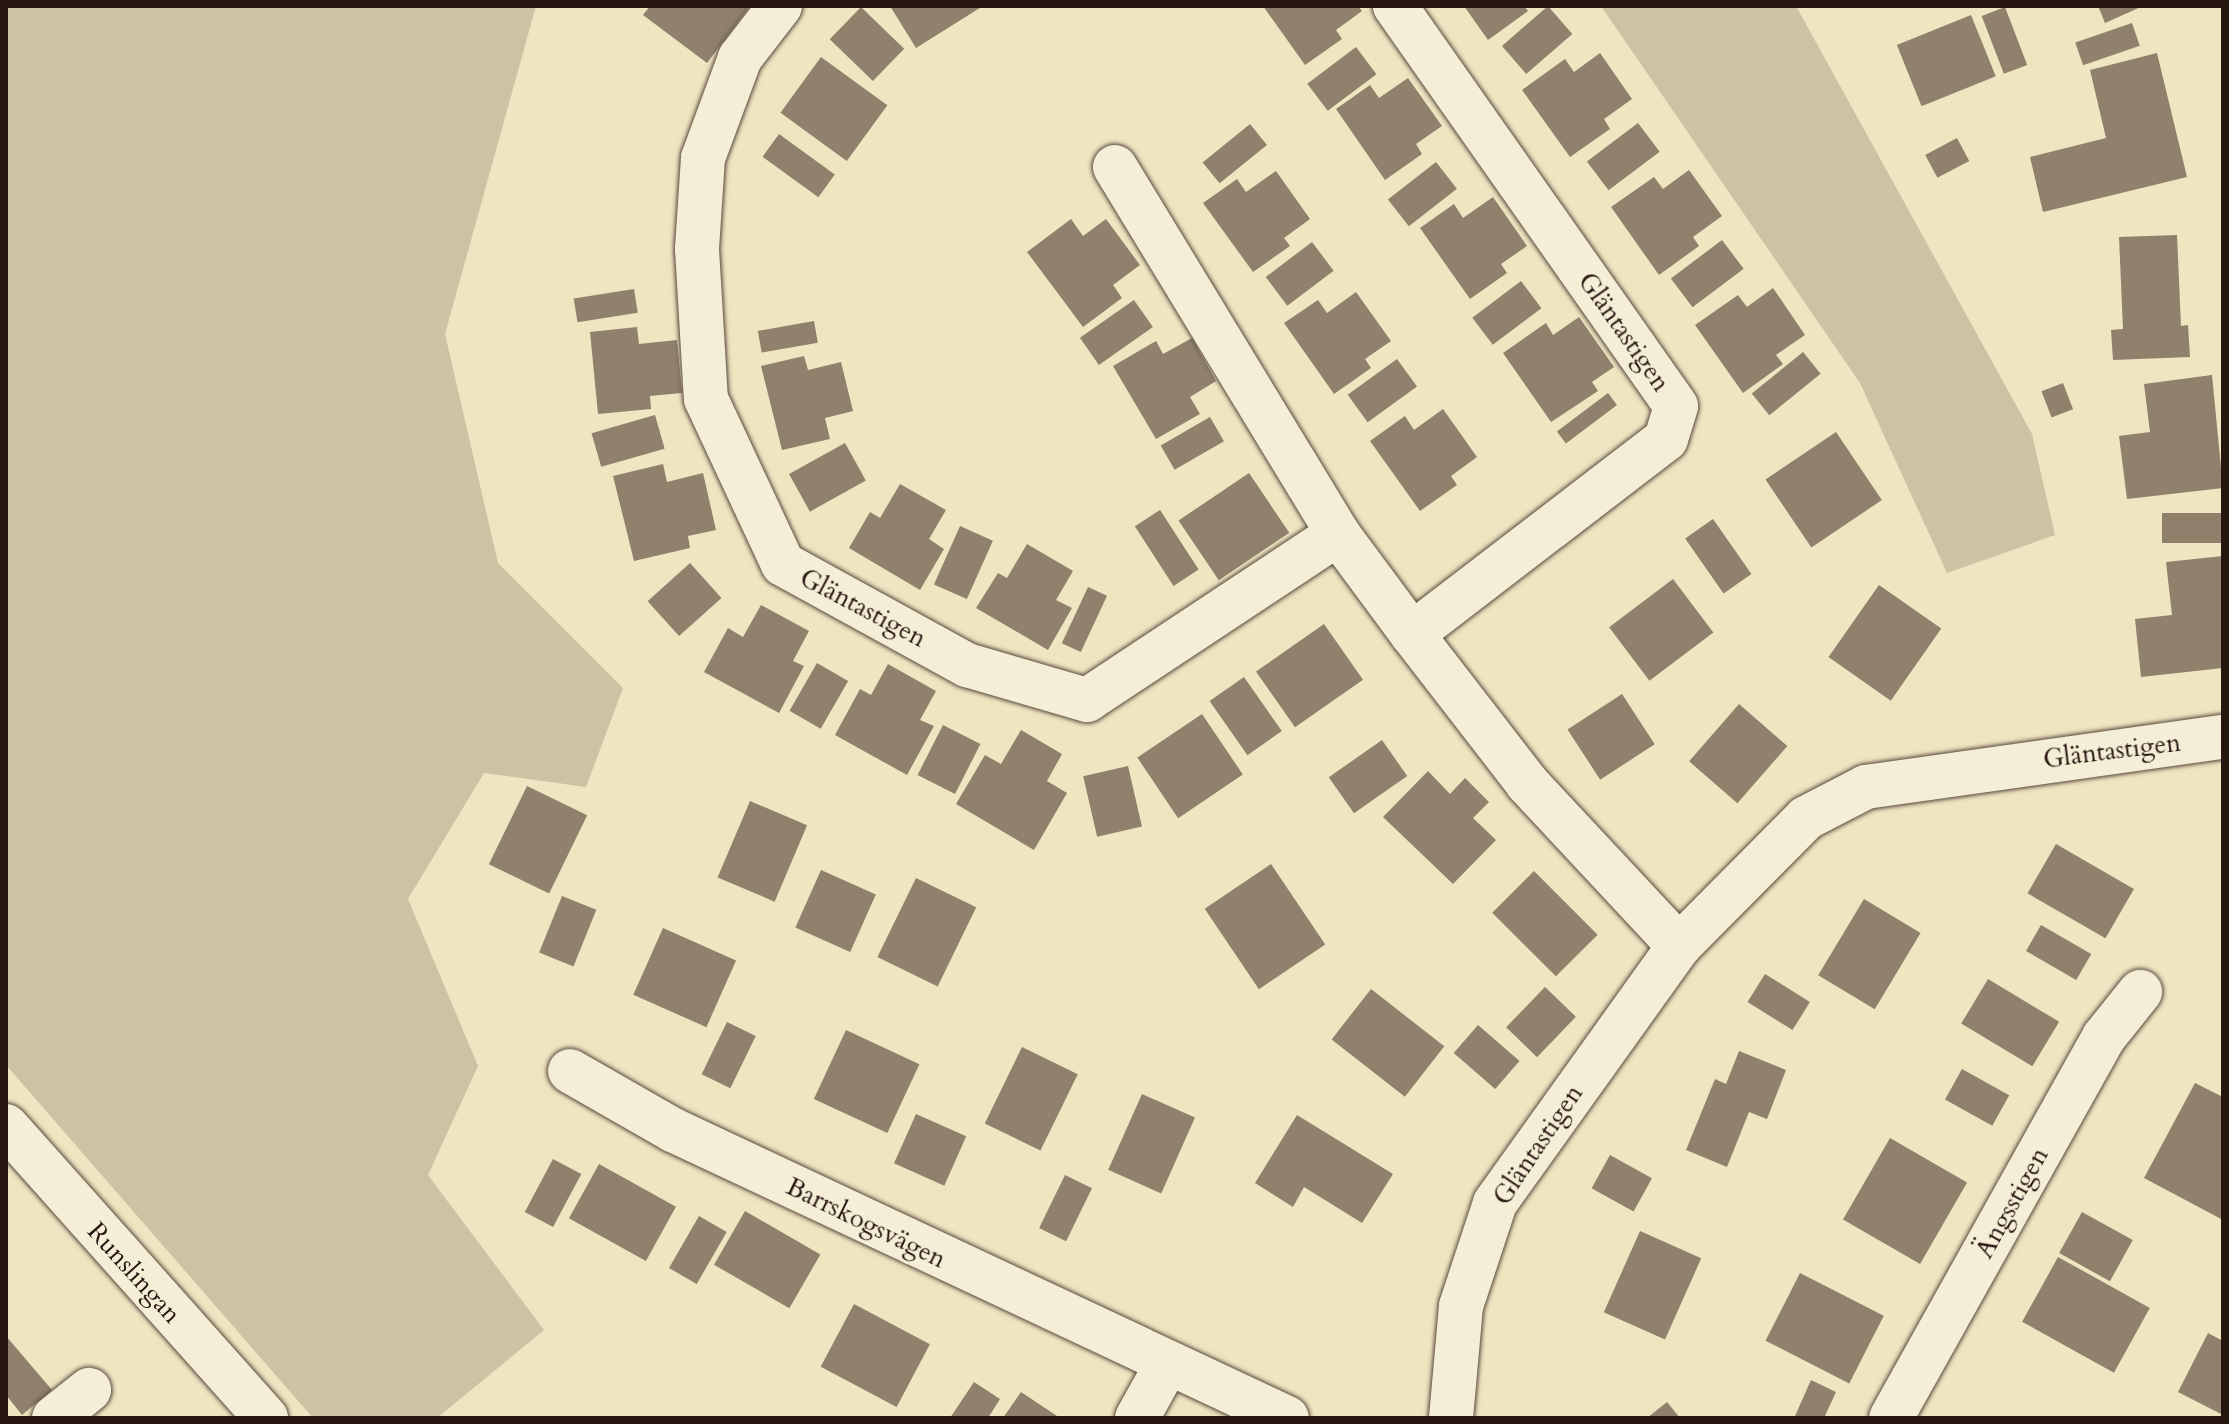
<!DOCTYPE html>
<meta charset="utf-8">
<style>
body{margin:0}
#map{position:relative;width:2229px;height:1424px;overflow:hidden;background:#efe5c1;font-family:Cardo,serif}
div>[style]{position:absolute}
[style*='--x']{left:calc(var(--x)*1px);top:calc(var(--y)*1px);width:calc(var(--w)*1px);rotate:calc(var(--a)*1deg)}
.green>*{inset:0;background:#cdc2a3}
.building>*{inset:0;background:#8f816c;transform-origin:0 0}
.roads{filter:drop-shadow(0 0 2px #58493c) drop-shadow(0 0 2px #58493c)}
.minor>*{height:44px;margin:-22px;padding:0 22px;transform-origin:22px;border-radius:22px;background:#f5eed7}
span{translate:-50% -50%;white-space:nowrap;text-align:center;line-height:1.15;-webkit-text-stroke:6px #f5eed7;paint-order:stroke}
.street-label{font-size:26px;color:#26150f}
.frame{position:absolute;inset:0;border:8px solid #26150f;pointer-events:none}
</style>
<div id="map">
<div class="green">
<i style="clip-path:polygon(6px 6px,536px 6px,445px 334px,498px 563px,623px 688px,586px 787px,484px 773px,408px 899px,478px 1066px,428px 1175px,544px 1330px,437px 1418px,313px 1418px,6px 1065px)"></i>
<i style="clip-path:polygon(1601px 6px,1796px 6px,2032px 434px,2055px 535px,1947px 573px,1860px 383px)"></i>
</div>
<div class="building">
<i style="clip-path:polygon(650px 6px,750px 6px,707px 63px,643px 15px)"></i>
<i style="clip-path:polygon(890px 6px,983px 6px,916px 48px)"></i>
<i style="clip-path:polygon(1263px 6px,1358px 6px,1362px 11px,1336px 30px,1342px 39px,1305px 65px)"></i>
<i style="clip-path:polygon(1464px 6px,1524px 6px,1528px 11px,1488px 40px)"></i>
<i style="left:1548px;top:6px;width:37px;height:61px;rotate:49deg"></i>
<i style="clip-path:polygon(2098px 6px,2143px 6px,2105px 23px)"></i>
<i style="left:861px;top:7px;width:60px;height:45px;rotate:44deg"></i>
<i style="left:2005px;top:7px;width:62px;height:25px;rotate:69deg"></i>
<i style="left:1971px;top:15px;width:66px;height:80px;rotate:68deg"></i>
<i style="left:2132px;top:23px;width:24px;height:60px;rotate:71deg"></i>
<i style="left:1356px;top:47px;width:34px;height:61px;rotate:53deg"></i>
<i style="clip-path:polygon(1600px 53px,1632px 99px,1604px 119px,1610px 129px,1570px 157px,1522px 90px,1565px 59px,1574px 72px)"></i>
<i style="clip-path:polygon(2157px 53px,2187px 177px,2043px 212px,2030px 157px,2106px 138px,2090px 70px)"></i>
<i style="left:821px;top:57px;width:82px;height:69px;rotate:36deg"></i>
<i style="clip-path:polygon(1408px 78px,1442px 126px,1416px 144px,1422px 154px,1385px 180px,1336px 109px,1370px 85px,1379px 98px)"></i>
<i style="left:1638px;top:123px;width:36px;height:64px;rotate:53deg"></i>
<i style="left:1250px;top:124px;width:27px;height:61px;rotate:51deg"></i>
<i style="left:779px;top:134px;width:69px;height:28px;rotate:36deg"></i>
<i style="left:1957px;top:138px;width:26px;height:36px;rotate:62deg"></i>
<i style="left:1436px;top:162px;width:34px;height:61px;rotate:52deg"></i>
<i style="clip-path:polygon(1689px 170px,1722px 216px,1693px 237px,1699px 246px,1659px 275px,1611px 207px,1654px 177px,1663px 189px)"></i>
<i style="clip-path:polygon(1276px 171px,1310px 219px,1284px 238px,1290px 246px,1253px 272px,1203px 203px,1237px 179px,1246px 192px)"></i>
<i style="clip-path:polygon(1493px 197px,1527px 246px,1501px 264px,1507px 273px,1470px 299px,1420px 228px,1454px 204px,1463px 218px)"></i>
<i style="clip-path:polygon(1071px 219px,1083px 236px,1106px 219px,1140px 265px,1113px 285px,1122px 298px,1083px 327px,1027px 252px)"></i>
<i style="clip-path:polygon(2177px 235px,2181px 326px,2188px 325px,2190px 357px,2113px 360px,2111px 330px,2123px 329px,2119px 237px)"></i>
<i style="left:1722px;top:240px;width:36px;height:64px;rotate:53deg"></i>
<i style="left:1312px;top:242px;width:36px;height:58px;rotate:53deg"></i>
<i style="left:1521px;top:281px;width:34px;height:61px;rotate:53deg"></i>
<i style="clip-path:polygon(1773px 288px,1805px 335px,1776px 355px,1783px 364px,1743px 393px,1695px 325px,1738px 295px,1747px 307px)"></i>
<i style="left:634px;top:289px;width:24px;height:61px;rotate:81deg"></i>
<i style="clip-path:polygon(1356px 292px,1391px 341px,1365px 359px,1371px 368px,1334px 394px,1284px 323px,1318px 300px,1327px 313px)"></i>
<i style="left:1134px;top:300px;width:33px;height:66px;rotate:55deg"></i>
<i style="clip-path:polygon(1579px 317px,1614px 367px,1592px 382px,1598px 391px,1551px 422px,1503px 353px,1546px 323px,1553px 335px)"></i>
<i style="left:814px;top:321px;width:22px;height:57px;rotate:80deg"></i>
<i style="clip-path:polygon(637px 327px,639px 344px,677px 340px,682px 393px,650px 396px,651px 409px,598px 414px,590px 332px)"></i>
<i style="clip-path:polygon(1192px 338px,1216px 381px,1190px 397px,1200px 414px,1156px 439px,1113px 366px,1156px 341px,1163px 354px)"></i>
<i style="left:1803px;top:352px;width:28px;height:66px;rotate:51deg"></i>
<i style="clip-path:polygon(804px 356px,808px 370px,841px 362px,853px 411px,825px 418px,830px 439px,782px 450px,761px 366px)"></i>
<i style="left:1397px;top:359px;width:34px;height:61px;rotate:54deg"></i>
<i style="clip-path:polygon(2212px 375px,2223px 488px,2127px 499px,2119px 436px,2150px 432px,2144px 384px)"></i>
<i style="left:2063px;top:383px;width:28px;height:23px;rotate:69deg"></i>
<i style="left:1608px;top:393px;width:15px;height:64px;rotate:53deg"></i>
<i style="clip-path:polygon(1443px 409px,1477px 457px,1451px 476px,1457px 485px,1420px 511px,1370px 441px,1405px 416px,1414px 430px)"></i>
<i style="left:655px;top:415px;width:35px;height:66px;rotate:74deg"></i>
<i style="left:1210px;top:417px;width:28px;height:57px;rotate:60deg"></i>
<i style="left:1836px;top:432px;width:82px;height:85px;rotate:56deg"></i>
<i style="left:845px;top:443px;width:43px;height:64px;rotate:61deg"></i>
<i style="clip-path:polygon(663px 464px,667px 482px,703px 473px,716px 530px,688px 536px,690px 548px,634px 561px,613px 476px)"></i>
<i style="left:1249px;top:473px;width:72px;height:85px;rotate:56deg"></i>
<i style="clip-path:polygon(900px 484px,946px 510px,929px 539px,944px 549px,920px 590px,849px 548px,870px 512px,880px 518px)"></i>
<i style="left:1160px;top:510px;width:71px;height:30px;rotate:57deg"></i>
<i style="left:2223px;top:513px;width:30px;height:61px;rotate:90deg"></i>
<i style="left:1713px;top:519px;width:67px;height:34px;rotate:55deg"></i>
<i style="left:960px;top:526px;width:36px;height:64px;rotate:24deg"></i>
<i style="clip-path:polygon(1027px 544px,1073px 571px,1056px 600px,1072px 608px,1048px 650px,976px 608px,998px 573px,1007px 578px)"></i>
<i style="clip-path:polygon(2223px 556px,2223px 668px,2141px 677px,2135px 619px,2172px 615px,2166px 562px)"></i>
<i style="left:690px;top:563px;width:47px;height:57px;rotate:48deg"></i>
<i style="left:1673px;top:579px;width:67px;height:80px;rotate:53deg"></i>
<i style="left:1879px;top:585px;width:76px;height:88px;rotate:35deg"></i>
<i style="left:1088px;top:587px;width:21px;height:62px;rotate:25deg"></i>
<i style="clip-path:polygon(761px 605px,809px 631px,793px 661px,804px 666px,779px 713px,704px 672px,728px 628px,743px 637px)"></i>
<i style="left:1324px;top:624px;width:68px;height:83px;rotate:55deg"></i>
<i style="left:817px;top:663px;width:36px;height:55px;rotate:30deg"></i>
<i style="clip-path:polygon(888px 664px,936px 691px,920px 720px,934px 726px,907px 775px,835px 735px,860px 689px,871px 695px)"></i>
<i style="left:1244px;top:677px;width:66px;height:42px;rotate:55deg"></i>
<i style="left:1622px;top:694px;width:60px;height:65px;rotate:57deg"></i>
<i style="left:1739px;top:704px;width:64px;height:76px;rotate:41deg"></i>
<i style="left:1202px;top:714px;width:73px;height:78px;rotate:56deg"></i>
<i style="left:943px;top:725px;width:42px;height:56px;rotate:27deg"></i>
<i style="clip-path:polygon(1021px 730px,1062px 754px,1047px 781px,1067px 793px,1034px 850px,956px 804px,985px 755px,1001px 764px)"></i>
<i style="left:1382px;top:740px;width:44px;height:65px;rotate:55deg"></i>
<i style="left:1128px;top:766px;width:62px;height:46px;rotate:77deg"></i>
<i style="clip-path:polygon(1428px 771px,1450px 794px,1465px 778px,1489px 802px,1473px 818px,1496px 840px,1453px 884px,1383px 817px)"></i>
<i style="left:527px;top:786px;width:67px;height:87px;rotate:26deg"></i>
<i style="left:750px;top:801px;width:62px;height:83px;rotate:23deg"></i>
<i style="left:2056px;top:844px;width:90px;height:57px;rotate:30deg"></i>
<i style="left:1271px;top:864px;width:97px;height:80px;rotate:56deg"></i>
<i style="left:821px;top:870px;width:60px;height:63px;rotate:24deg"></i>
<i style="left:1534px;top:871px;width:90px;height:59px;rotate:45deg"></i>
<i style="left:916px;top:878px;width:67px;height:88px;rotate:26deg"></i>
<i style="left:562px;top:896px;width:37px;height:61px;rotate:22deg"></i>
<i style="left:1864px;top:899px;width:66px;height:89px;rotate:31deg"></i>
<i style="left:2041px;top:925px;width:58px;height:30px;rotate:30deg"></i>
<i style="left:663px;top:928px;width:80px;height:73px;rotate:24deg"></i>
<i style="left:1765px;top:974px;width:53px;height:33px;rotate:32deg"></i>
<i style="left:1988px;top:979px;width:83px;height:52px;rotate:31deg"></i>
<i style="left:1545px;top:987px;width:43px;height:56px;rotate:44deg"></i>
<i style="left:1371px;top:989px;width:93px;height:64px;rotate:38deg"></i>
<i style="left:727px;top:1022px;width:32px;height:58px;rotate:26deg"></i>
<i style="left:1478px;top:1025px;width:55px;height:37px;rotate:41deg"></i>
<i style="left:846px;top:1030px;width:81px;height:76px;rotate:25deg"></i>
<i style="left:1022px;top:1047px;width:62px;height:85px;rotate:26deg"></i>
<i style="clip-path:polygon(1739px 1051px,1786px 1070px,1767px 1119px,1749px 1112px,1727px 1167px,1686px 1150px,1715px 1079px,1726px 1084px)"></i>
<i style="left:1962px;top:1069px;width:54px;height:35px;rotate:29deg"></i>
<i style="clip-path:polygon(2195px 1083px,2223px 1097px,2223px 1220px,2144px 1178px)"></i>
<i style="left:1142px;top:1094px;width:58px;height:83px;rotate:24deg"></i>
<i style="left:916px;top:1114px;width:55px;height:54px;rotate:24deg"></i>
<i style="clip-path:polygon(1297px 1115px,1393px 1174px,1362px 1223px,1304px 1187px,1293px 1207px,1255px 1183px)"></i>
<i style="left:1890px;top:1138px;width:89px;height:94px;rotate:30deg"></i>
<i style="left:1610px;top:1155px;width:48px;height:38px;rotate:29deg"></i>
<i style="left:553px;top:1159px;width:32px;height:60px;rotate:28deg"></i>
<i style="left:599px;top:1164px;width:88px;height:62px;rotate:29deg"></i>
<i style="left:1065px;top:1175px;width:30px;height:59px;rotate:26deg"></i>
<i style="left:745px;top:1211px;width:87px;height:62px;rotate:30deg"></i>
<i style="left:2082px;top:1212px;width:58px;height:47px;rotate:29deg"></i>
<i style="left:699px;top:1216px;width:32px;height:60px;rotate:30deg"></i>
<i style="left:1640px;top:1231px;width:67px;height:89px;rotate:24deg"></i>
<i style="left:2058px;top:1257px;width:105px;height:74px;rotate:29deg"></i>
<i style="left:1800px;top:1273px;width:94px;height:76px;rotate:27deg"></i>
<i style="left:854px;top:1304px;width:86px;height:71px;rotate:28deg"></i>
<i style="clip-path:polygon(2208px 1333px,2223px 1341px,2223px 1415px,2178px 1392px)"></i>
<i style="clip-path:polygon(6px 1336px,52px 1390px,22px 1415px,6px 1395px)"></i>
<i style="clip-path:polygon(1811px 1380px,1836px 1392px,1824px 1418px,1795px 1416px)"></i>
<i style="clip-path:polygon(974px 1382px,1000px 1399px,988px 1418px,950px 1418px)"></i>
<i style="clip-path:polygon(1021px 1392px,1060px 1418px,1003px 1418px)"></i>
<i style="clip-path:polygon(1667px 1402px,1680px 1418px,1647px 1418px)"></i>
</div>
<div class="roads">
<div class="minor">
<i style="--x:780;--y:6;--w:66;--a:127.6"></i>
<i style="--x:740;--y:58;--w:107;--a:110.3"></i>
<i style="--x:703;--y:158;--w:91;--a:93.8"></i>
<i style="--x:697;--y:249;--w:150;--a:86.6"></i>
<i style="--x:706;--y:399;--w:182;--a:65"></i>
<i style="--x:783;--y:564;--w:210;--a:28.8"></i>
<i style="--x:967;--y:665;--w:125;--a:16.3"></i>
<i style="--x:1087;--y:700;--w:301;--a:-33.5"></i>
<i style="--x:1115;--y:167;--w:429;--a:58.7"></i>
<i style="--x:1338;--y:534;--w:124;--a:53.5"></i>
<i style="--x:1412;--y:634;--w:320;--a:-37.5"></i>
<i style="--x:1666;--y:439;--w:34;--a:-73"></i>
<i style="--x:1676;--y:406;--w:489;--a:-125.1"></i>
<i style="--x:1412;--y:634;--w:188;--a:52.3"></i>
<i style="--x:1527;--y:783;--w:223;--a:47"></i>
<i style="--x:570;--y:1071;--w:119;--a:29.8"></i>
<i style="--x:673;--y:1130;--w:678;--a:25.13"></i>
<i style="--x:6;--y:1126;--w:391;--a:48.3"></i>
<i style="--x:54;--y:1418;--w:45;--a:-38.7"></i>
<i style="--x:1137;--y:1418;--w:60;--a:-60.9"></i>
<i style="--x:1451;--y:1418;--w:112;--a:-84.9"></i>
<i style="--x:1461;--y:1306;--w:108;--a:-71.7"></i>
<i style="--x:1495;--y:1203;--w:316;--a:-54.4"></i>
<i style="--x:1679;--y:946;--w:180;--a:-45.2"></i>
<i style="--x:1806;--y:818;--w:68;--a:-27.3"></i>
<i style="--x:1866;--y:787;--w:360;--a:-8"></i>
<i style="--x:1891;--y:1418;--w:436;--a:-60.8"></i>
<i style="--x:2104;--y:1037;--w:58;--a:-51.3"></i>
</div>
</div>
<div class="street-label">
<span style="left:1624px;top:332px;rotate:55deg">Gläntastigen</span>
<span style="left:863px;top:608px;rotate:28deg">Gläntastigen</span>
<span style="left:2112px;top:751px;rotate:-7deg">Gläntastigen</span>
<span style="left:1538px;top:1145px;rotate:-56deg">Gläntastigen</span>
<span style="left:2012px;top:1203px;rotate:-61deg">Ängsstigen</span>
<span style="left:866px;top:1223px;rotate:26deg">Barrskogsvägen</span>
<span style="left:134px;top:1273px;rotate:48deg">Runslingan</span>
</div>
<div class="frame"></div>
</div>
